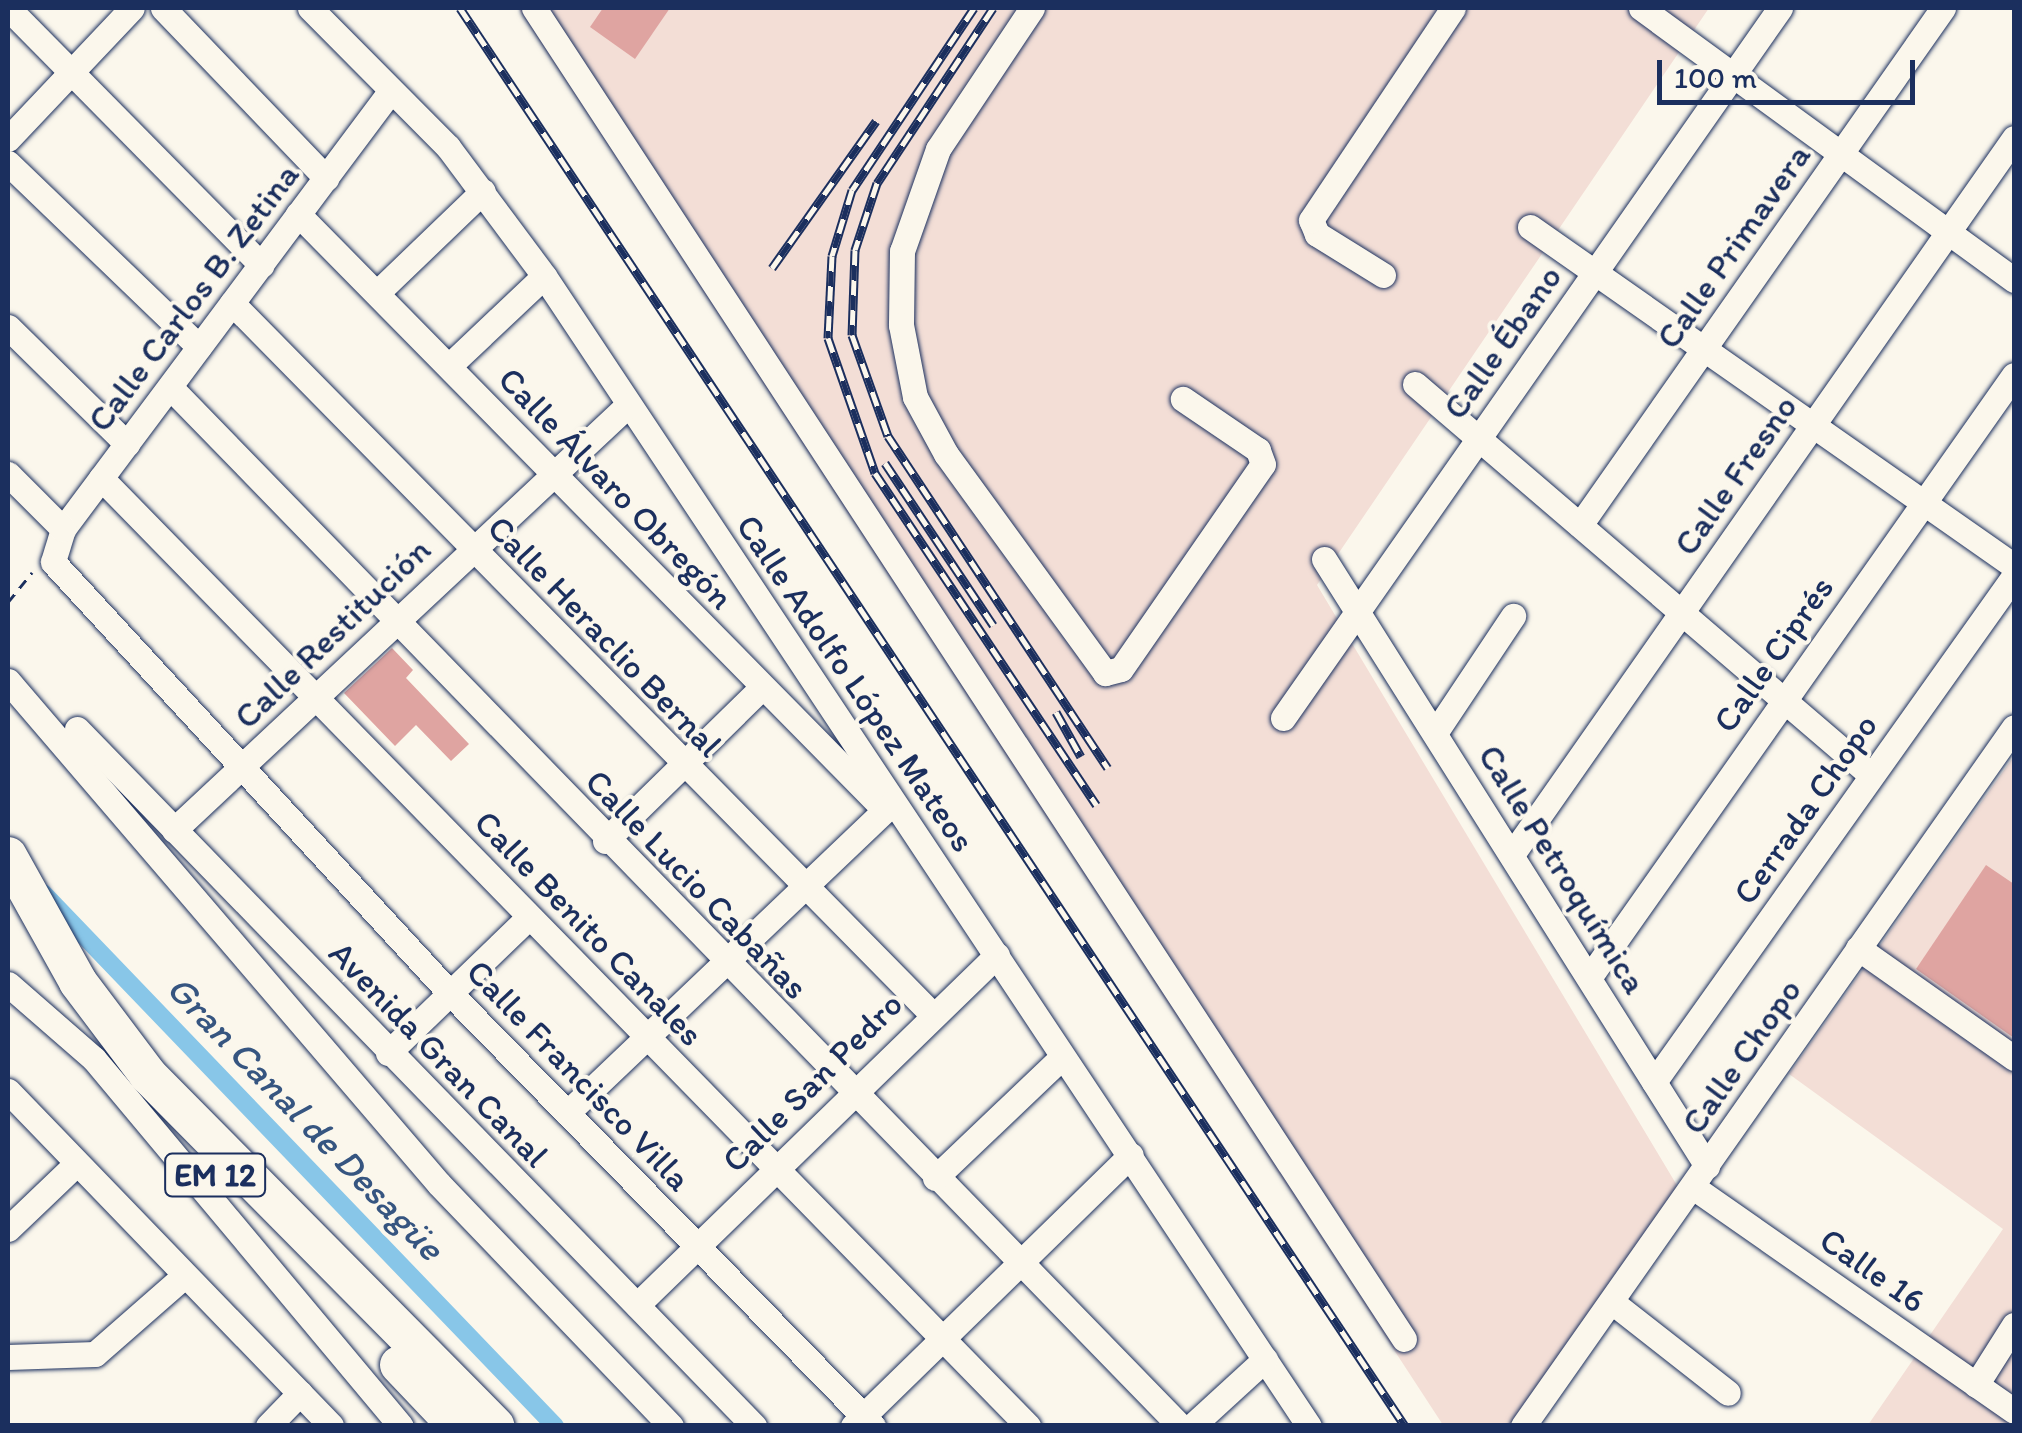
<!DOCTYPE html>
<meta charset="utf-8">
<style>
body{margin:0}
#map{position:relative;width:2022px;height:1433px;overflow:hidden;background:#fbf7ec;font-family:Itim,sans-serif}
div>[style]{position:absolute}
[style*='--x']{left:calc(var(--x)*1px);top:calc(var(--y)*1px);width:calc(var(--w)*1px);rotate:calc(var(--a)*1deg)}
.built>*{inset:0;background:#f3ded6}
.canal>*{height:18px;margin:-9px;padding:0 9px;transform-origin:9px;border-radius:9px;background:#88c6e8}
.building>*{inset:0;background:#dfa4a1}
.path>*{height:2.5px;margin-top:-1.25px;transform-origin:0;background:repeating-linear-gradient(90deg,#1b2f5e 0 10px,transparent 0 18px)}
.roads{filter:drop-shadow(0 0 2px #1b2f5e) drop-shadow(0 0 2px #1b2f5e)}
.minor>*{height:25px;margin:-12.5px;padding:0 12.5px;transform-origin:12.5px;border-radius:12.5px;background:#fbf7ec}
.highway>*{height:38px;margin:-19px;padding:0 19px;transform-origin:19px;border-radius:19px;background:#fbf7ec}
.rail>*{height:9px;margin-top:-4.5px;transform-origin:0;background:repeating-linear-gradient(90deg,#fbf7ec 0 15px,#1b2f5e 0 30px);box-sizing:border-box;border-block:2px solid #1b2f5e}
span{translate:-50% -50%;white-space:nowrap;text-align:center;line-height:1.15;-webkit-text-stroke:8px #fbf7ec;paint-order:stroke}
.shield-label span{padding:2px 8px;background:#fbf7ec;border:2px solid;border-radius:8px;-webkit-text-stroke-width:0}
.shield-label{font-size:32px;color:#1b2f5e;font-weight:700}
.street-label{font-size:35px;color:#1b2f5e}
.water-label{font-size:38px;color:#365580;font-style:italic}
.frame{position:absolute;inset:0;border:10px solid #1b2f5e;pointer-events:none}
.scale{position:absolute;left:1657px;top:60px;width:258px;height:45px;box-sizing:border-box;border:5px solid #1b2f5e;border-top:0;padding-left:12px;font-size:30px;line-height:35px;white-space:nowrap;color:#1b2f5e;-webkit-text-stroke:8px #fbf7ec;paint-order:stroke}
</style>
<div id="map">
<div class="built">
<i style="clip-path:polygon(518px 8px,1709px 8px,1317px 585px,1684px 1197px,1527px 1425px,1443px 1425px)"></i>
<i style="clip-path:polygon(2014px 756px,2014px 1425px,1868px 1425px,2003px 1229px,1789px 1074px)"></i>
</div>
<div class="canal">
<i style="--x:43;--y:893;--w:739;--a:46.15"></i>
</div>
<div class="building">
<i style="clip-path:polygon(603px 8px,670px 8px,635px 59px,590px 27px)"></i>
<i style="clip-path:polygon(392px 648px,413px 670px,406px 678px,469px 744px,451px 761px,416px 725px,395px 746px,344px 693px)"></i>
<i style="clip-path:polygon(1986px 865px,2014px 884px,2014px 1038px,1916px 969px)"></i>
</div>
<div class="path">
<i style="--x:8;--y:602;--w:38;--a:-51"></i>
</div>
<div class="roads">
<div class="minor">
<i style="--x:8;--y:8;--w:361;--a:45.4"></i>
<i style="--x:163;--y:8;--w:236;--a:46.2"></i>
<i style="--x:310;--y:8;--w:196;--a:45.2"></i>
<i style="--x:448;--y:147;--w:161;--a:53.3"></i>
<i style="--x:544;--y:276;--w:1381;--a:56.37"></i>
<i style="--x:534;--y:8;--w:1590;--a:56.83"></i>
<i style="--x:1032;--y:8;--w:169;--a:123.7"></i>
<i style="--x:938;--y:149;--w:108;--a:109.4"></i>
<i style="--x:902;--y:251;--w:74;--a:90.8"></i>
<i style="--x:901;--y:325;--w:73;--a:79"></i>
<i style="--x:915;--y:397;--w:65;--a:61.5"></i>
<i style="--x:946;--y:454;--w:271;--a:54"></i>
<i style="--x:1105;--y:673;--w:16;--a:-14"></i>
<i style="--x:1121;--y:669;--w:249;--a:-55.3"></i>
<i style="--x:1263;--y:464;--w:15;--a:-110"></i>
<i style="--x:1258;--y:450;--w:91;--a:-145.8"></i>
<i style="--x:1641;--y:8;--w:462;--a:36.1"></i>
<i style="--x:389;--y:93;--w:544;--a:126.79"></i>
<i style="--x:63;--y:529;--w:34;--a:107"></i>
<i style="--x:53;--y:562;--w:585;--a:47.36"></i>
<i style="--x:449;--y:992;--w:607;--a:45.67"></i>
<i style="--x:8;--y:139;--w:180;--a:-46.6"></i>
<i style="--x:8;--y:163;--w:265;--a:43.9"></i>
<i style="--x:298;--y:214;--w:835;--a:45.44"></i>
<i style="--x:1530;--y:227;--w:591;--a:35.01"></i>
<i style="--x:1383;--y:275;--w:78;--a:-148.2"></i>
<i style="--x:1317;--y:234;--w:15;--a:-113"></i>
<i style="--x:1311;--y:220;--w:255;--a:-56.2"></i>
<i style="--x:379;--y:291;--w:144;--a:-43.9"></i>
<i style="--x:232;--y:303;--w:998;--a:45.45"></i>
<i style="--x:8;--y:327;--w:167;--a:44.5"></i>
<i style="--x:450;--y:365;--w:129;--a:-43.4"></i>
<i style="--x:1415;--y:384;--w:601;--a:40.61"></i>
<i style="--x:170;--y:387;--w:1449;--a:45.81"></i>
<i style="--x:8;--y:474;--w:78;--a:45"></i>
<i style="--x:101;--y:478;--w:1326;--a:45.64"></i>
<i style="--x:1580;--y:525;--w:632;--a:-54.93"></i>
<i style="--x:1324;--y:559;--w:718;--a:57.75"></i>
<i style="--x:8;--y:681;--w:662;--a:49.41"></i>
<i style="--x:439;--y:1184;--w:335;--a:46.2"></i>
<i style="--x:1283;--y:718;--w:867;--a:-55.01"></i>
<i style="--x:77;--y:729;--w:972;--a:45.83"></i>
<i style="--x:1435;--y:733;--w:141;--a:-56.3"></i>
<i style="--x:174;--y:830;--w:622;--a:-43.11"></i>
<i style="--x:605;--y:841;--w:217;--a:-44.4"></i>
<i style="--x:1513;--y:853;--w:873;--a:-54.98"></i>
<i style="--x:1858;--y:948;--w:191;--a:35.2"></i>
<i style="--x:1591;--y:975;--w:734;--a:-54.82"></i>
<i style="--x:8;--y:984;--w:114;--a:41.1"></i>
<i style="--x:94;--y:1059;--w:478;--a:50.1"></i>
<i style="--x:388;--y:1053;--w:194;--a:-44"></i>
<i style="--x:1654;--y:1082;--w:621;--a:-54.57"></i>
<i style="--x:8;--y:1091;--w:465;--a:46"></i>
<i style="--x:567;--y:1113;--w:450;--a:-43.6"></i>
<i style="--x:935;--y:1178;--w:175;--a:-43.6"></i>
<i style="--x:1693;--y:1187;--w:391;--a:34.9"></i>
<i style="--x:8;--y:1229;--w:94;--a:-43.7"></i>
<i style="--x:1612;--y:1302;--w:147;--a:38.1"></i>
<i style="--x:637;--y:1305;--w:502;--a:-44.19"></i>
<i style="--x:8;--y:1357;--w:87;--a:-2"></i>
<i style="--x:95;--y:1354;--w:118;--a:-41.2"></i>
<i style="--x:1976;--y:1385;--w:71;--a:-57.7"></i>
<i style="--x:268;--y:1426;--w:46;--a:-45.9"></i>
<i style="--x:853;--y:1426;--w:388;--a:-44.3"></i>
<i style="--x:1192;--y:1426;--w:99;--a:-42.5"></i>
<i style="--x:1523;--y:1426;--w:854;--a:-54.91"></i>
</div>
<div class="highway">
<i style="--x:8;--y:856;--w:144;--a:60.9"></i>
<i style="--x:78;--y:982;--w:116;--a:53"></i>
<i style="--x:148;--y:1075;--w:494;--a:45.3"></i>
<i style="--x:399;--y:1365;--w:84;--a:46.4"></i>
</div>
</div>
<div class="rail">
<i style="--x:460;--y:8;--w:1704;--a:56.32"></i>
<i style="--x:974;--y:8;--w:219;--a:123.8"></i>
<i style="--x:852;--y:190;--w:69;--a:106.9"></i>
<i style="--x:832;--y:256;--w:82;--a:92.8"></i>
<i style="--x:828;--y:338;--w:143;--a:70.8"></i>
<i style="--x:875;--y:473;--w:399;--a:56.3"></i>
<i style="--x:993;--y:8;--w:210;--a:123.5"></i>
<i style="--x:877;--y:183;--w:71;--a:108.2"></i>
<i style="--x:855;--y:250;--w:85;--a:92"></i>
<i style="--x:852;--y:335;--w:107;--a:70.4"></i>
<i style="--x:888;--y:436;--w:398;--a:56.5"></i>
<i style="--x:772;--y:268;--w:180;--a:-54.7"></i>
<i style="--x:885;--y:463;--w:195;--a:56.3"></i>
<i style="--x:1056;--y:712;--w:51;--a:60.9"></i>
</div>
<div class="shield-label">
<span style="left:215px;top:1175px">EM 12</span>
</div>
<div class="street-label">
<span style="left:1733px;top:246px;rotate:-55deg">Calle Primavera</span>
<span style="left:193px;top:297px;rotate:-53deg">Calle Carlos B. Zetina</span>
<span style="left:1502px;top:342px;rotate:-55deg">Calle Ébano</span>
<span style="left:1735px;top:475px;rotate:-55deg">Calle Fresno</span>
<span style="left:616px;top:488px;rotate:46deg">Calle Álvaro Obregón</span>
<span style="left:332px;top:633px;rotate:-44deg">Calle Restitución</span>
<span style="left:605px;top:636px;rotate:46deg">Calle Heraclio Bernal</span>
<span style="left:1773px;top:654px;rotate:-55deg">Calle Ciprés</span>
<span style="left:856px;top:683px;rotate:56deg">Calle Adolfo López Mateos</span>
<span style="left:1805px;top:809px;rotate:-55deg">Cerrada Chopo</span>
<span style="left:1563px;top:869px;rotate:58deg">Calle Petroquímica</span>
<span style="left:697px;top:884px;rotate:46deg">Calle Lucio Cabañas</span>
<span style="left:589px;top:928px;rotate:46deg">Calle Benito Canales</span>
<span style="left:439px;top:1054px;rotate:46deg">Avenida Gran Canal</span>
<span style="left:1741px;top:1056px;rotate:-55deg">Calle Chopo</span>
<span style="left:579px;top:1075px;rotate:46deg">Calle Francisco Villa</span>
<span style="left:812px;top:1082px;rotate:-45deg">Calle San Pedro</span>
<span style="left:1873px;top:1270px;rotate:35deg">Calle 16</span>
</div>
<div class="water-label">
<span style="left:305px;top:1118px;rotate:46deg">Gran Canal de Desagüe</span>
</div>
<div class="frame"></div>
<div class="scale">100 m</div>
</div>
